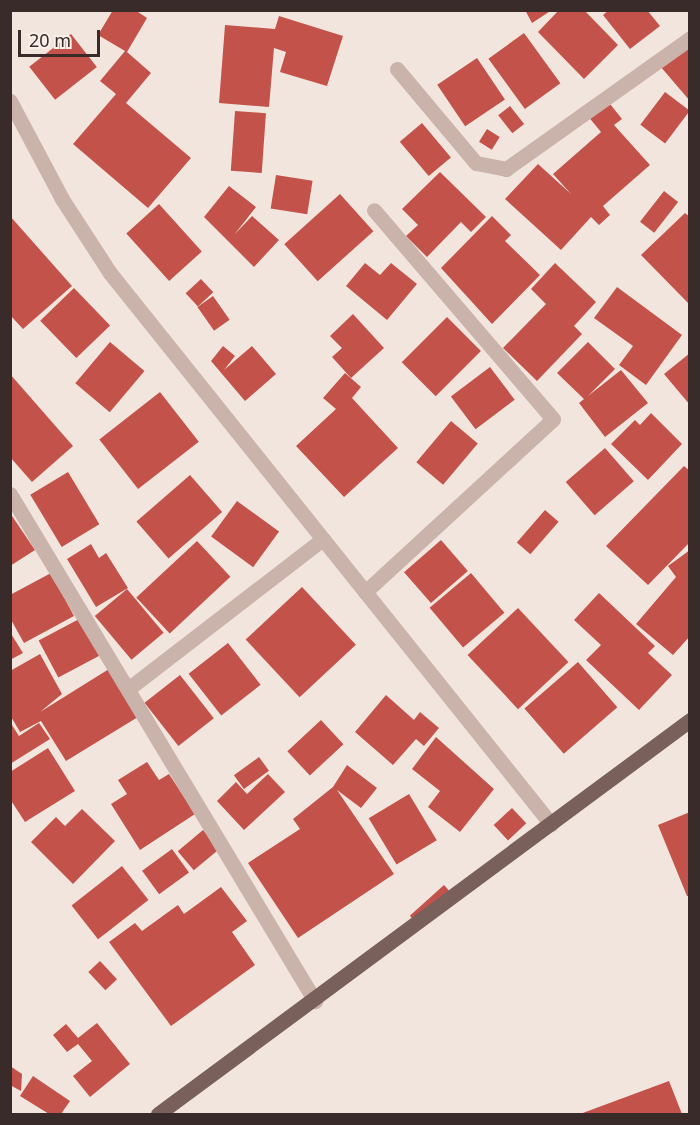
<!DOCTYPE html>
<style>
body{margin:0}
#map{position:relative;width:700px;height:1125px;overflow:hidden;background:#f2e5de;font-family:"Noto Sans",sans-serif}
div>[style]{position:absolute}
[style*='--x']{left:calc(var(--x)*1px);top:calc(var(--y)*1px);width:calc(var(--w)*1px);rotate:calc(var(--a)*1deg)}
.building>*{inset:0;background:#c3534a;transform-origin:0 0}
.minor>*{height:15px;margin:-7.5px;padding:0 7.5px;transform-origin:7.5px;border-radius:7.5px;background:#cab3aa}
.major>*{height:15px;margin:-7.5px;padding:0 7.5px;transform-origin:7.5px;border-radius:7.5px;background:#79605b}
span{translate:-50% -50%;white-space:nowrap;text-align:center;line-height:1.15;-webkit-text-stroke:4.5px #faf0ea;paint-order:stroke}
.frame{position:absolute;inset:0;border:12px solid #382b29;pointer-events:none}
.scale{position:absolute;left:18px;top:30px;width:82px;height:27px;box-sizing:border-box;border:3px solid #382b29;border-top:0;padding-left:8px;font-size:18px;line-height:21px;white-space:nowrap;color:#382b29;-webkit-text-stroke:4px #faf0ea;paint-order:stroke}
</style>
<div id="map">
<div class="building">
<i style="clip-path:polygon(113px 10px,135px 10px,147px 18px,127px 52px,151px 73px,126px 103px,191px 158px,148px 208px,73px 144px,116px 94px,100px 81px,125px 51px,98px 35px)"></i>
<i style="clip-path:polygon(525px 10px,552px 10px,532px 23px)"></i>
<i style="clip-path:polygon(559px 10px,584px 10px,618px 45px,584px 79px,538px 32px)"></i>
<i style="clip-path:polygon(609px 10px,647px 10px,660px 26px,630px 49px,603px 15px)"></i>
<i style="clip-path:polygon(279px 16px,343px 36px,327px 86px,280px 72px,286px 52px,274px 48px,269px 107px,219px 103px,225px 25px,275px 29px)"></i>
<i style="left:524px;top:33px;width:62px;height:44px;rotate:54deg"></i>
<i style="left:71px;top:34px;width:42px;height:53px;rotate:52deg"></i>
<i style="clip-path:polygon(690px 41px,690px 101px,660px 66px)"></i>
<i style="left:477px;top:58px;width:50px;height:48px;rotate:56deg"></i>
<i style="left:665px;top:92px;width:31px;height:41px;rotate:37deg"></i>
<i style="clip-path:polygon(606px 99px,622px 119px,614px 125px,650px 165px,603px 206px,610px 215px,599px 225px,591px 217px,561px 250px,505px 199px,538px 164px,571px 194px,553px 174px,601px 132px,587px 115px)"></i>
<i style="left:510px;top:106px;width:23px;height:15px;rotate:52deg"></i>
<i style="left:235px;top:111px;width:31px;height:60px;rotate:4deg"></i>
<i style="left:422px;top:123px;width:45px;height:29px;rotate:50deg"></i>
<i style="left:487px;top:129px;width:15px;height:15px;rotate:32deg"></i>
<i style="clip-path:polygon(440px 172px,486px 217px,471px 232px,461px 222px,427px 257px,406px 236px,418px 225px,402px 209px)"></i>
<i style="left:276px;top:175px;width:37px;height:34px;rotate:9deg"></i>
<i style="clip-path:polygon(229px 186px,256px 207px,234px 235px,252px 216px,279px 240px,254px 267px,204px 217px)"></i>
<i style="left:664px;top:191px;width:18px;height:39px;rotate:38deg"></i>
<i style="left:340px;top:194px;width:50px;height:75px;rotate:48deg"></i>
<i style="left:159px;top:204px;width:64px;height:44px;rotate:48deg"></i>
<i style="clip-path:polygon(685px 213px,690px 217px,690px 305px,641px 255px)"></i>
<i style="clip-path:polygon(10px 216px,72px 286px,23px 329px,10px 315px)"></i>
<i style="clip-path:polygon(492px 216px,511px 235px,505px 241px,540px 275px,492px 324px,441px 268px)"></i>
<i style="clip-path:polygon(365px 263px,380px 275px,391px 263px,417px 284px,387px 320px,346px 286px)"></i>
<i style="clip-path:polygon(555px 263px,596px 302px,574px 326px,582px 334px,537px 381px,503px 348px,546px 304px,531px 289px)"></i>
<i style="left:201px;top:279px;width:18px;height:21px;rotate:47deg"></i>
<i style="clip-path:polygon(617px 287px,682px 335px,646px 385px,619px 365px,633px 346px,594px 318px)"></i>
<i style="left:74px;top:288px;width:52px;height:47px;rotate:46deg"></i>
<i style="left:213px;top:296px;width:29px;height:19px;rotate:55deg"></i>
<i style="clip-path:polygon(353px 314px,384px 348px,351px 378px,332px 357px,342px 348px,330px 336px)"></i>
<i style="left:447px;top:317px;width:48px;height:64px;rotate:45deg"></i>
<i style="left:110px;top:342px;width:45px;height:54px;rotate:40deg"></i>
<i style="clip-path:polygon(588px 342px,615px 369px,588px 396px,621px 370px,648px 403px,605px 437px,579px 403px,584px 399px,557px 373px)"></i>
<i style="clip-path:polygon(223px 346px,235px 356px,224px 370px,252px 346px,276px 374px,245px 401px,211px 361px)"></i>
<i style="clip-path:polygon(690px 353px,690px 405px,664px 374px)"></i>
<i style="left:490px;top:367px;width:41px;height:49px;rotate:53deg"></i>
<i style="clip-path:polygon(345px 373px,361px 387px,352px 398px,398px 448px,344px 497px,296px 446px,336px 409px,323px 398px)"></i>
<i style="clip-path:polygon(10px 374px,73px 446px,32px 482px,10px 457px)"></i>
<i style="left:160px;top:392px;width:63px;height:77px;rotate:52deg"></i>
<i style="clip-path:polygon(651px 413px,682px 444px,648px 480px,611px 444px,635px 420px,640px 425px)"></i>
<i style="left:451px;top:421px;width:35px;height:54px;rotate:40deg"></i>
<i style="left:605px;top:448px;width:44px;height:52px;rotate:49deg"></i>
<i style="clip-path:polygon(684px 466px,690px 471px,690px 542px,648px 585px,606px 546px)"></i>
<i style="left:68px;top:472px;width:61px;height:44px;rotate:59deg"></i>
<i style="left:190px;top:475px;width:49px;height:71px;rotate:49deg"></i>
<i style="left:237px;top:501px;width:52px;height:44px;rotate:36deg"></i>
<i style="left:545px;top:510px;width:18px;height:43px;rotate:41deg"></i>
<i style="clip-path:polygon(10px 513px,35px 550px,10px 566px)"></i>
<i style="left:441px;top:540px;width:41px;height:49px;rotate:49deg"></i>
<i style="left:197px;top:541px;width:49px;height:83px;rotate:47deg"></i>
<i style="clip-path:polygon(91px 544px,99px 558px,106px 553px,128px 588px,96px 607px,67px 559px)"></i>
<i style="clip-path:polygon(690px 550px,690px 636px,673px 655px,636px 624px,676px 577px,668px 566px)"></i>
<i style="clip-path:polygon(51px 573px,74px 616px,24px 643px,10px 618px,10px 595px)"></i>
<i style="left:471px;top:573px;width:52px;height:54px;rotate:50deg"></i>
<i style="left:302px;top:587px;width:79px;height:77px;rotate:47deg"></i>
<i style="left:127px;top:589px;width:57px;height:42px;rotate:50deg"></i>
<i style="clip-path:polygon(599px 593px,655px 646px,648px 653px,672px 675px,639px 710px,586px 660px,601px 645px,574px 620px)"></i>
<i style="left:518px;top:608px;width:74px;height:69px;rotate:47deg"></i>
<i style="left:81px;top:618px;width:42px;height:48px;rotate:62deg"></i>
<i style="clip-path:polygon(10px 632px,23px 653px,10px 660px)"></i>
<i style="left:228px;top:643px;width:53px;height:50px;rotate:52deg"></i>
<i style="clip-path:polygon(40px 654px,62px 694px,40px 712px,109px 669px,138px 717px,66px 761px,41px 721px,20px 732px,10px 715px,10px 671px)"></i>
<i style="left:578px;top:662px;width:60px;height:71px;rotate:49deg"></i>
<i style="left:180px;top:675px;width:55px;height:45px;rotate:52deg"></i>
<i style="clip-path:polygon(386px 695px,414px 720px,420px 712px,439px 728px,424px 746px,416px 739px,393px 765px,355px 732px)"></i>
<i style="left:321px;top:720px;width:33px;height:46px;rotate:47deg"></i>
<i style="clip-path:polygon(10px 722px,19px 736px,39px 723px,50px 739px,10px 764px)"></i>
<i style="clip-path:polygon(436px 737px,494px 789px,460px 832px,428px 807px,440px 791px,412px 769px)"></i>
<i style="clip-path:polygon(48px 748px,75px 791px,25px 822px,10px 799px,10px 772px)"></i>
<i style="left:259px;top:757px;width:17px;height:31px;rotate:54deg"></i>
<i style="clip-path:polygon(147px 762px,159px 780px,169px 774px,195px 814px,140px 850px,111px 804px,127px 794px,118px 780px)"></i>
<i style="clip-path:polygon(347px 765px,377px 788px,361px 808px,337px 790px,394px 874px,298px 938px,248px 863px,300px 829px,293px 819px,333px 787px)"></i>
<i style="clip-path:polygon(268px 774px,285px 792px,244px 830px,217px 801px,236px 782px,247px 794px)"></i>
<i style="left:409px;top:794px;width:54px;height:47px;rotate:59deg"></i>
<i style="left:512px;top:808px;width:21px;height:25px;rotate:47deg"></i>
<i style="clip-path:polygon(82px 809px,115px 841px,73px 884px,31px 842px,56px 817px,65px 826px)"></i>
<i style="clip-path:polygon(690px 812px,690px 896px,687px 896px,658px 825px)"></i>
<i style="left:203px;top:830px;width:25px;height:33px;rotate:50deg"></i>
<i style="left:172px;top:849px;width:29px;height:37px;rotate:54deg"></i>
<i style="left:122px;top:866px;width:43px;height:64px;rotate:52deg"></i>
<i style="left:444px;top:885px;width:13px;height:46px;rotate:48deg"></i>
<i style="clip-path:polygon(221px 887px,247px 921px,232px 932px,255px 965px,171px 1026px,109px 942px,135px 923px,142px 931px,178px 905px,184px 914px)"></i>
<i style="left:100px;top:961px;width:25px;height:16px;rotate:47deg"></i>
<i style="clip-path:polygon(97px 1023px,130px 1064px,90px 1097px,73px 1076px,92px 1061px,78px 1044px,67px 1052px,53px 1035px,66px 1024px,78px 1038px)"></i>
<i style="clip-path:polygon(10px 1066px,22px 1074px,21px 1091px,10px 1085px)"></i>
<i style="clip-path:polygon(33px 1076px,70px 1101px,61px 1114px,49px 1114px,20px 1096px)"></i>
<i style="clip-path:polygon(669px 1081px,682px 1114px,580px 1114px)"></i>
</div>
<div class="minor">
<i style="--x:397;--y:69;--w:123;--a:50"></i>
<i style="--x:476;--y:163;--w:31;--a:11"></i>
<i style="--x:506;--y:169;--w:226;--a:-35.4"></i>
<i style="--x:10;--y:101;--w:111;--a:62"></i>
<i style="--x:62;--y:199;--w:88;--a:57"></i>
<i style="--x:110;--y:273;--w:706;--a:51.33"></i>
<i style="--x:10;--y:494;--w:592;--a:58.97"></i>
<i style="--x:365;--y:592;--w:255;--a:-42.6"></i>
<i style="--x:553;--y:419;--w:275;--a:-130.6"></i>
<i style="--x:128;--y:689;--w:246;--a:-37.6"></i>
</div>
<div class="major">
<i style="--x:158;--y:1114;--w:662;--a:-36.52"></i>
</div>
<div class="frame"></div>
<div class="scale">20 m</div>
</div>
